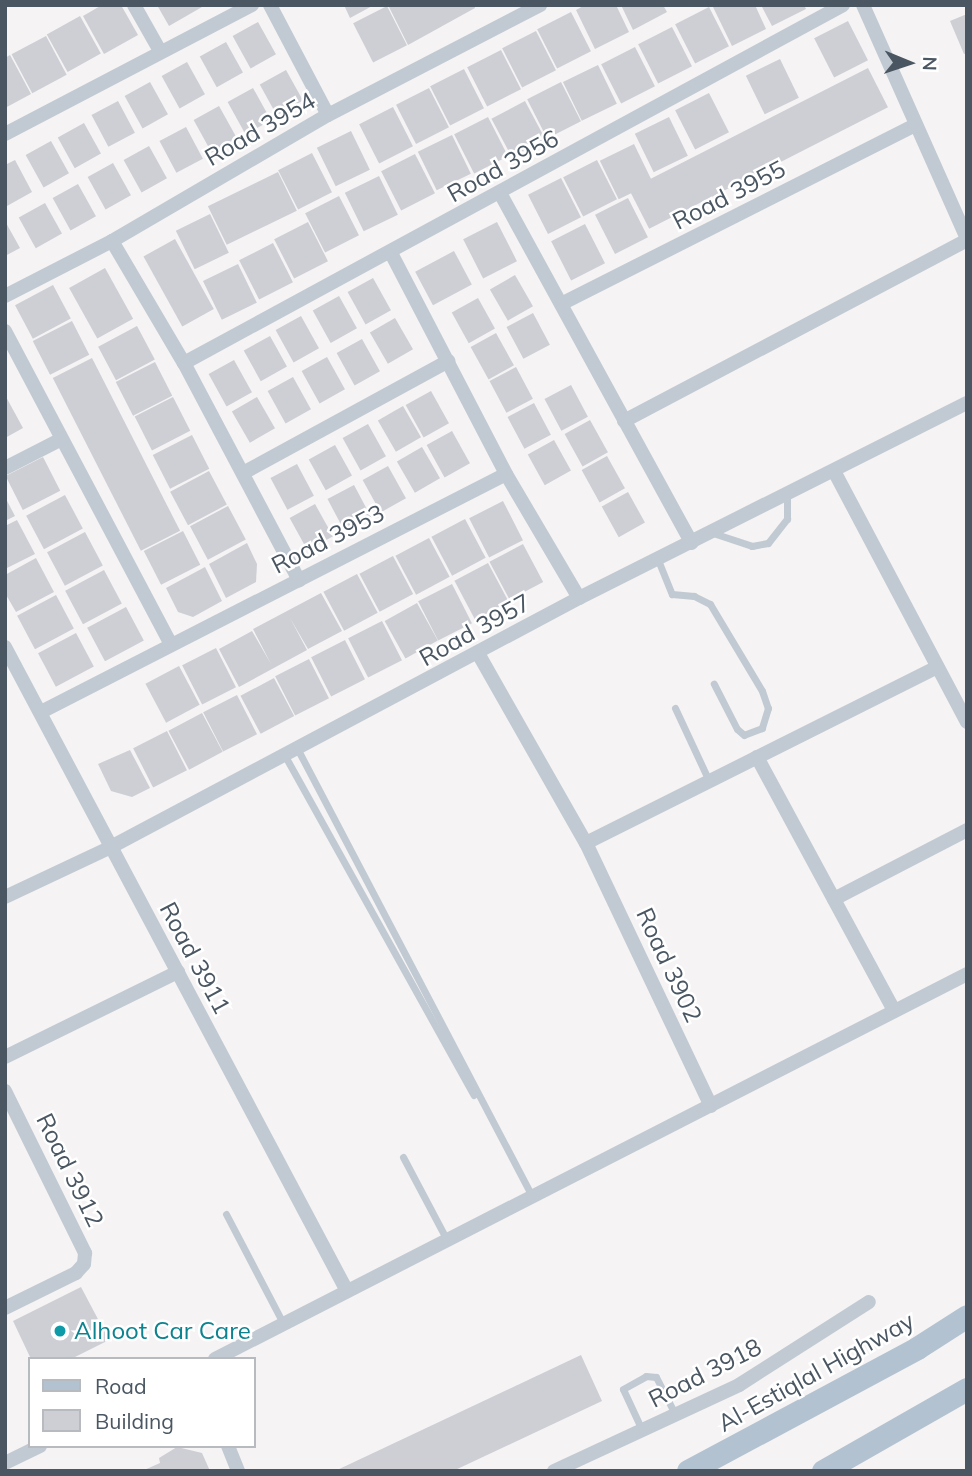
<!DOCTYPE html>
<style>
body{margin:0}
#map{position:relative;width:972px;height:1476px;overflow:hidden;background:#f5f3f3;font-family:Mulish,sans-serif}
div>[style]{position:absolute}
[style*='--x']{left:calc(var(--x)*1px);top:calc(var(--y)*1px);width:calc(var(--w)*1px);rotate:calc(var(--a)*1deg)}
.building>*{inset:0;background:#cdcfd5;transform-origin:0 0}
.service>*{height:7px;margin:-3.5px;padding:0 3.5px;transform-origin:3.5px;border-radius:3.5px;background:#c1cad2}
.minor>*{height:14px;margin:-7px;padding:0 7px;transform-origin:7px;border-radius:7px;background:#c1cad2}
.primary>*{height:23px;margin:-11.5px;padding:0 11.5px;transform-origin:11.5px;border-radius:11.5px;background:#b3c2d1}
.dots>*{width:19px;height:19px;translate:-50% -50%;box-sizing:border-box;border:4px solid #fff;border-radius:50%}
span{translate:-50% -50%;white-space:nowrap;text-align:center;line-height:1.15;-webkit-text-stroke:5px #fff;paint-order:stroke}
.street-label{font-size:24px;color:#4a5661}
.culture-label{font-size:24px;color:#0d838f}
.left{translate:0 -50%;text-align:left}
.frame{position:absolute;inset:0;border:7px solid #4a5661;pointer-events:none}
.legend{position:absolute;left:28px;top:1357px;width:228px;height:91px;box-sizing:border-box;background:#fff;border:2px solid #b7bbc0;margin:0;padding:9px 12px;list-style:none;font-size:21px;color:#4a5661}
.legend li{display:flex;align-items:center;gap:14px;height:35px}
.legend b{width:35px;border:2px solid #b7bbc0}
.north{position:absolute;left:874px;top:28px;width:70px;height:70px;-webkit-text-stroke:5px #fff;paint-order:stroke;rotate:92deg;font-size:19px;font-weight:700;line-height:28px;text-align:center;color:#4a5661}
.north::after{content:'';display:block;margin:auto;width:24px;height:32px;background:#4a5661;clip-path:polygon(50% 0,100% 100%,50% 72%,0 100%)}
</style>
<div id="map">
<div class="building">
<i style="clip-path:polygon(102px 5px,121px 5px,138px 35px,104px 54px,83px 16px)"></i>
<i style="clip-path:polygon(157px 5px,201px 5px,202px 7px,169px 26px)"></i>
<i style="clip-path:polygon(344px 5px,374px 5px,350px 18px)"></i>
<i style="clip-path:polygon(388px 5px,474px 5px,475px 8px,408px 45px)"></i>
<i style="clip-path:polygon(585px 5px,616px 5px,629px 32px,595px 49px,576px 10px)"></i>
<i style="clip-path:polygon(621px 5px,663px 5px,667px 12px,633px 30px)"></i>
<i style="clip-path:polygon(755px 5px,766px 29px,732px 46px,713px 7px)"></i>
<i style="clip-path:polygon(761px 5px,804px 5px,806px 9px,772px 26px)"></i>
<i style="left:387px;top:6px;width:44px;height:38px;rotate:63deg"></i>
<i style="left:709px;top:7px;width:44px;height:38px;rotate:63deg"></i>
<i style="left:571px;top:12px;width:44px;height:38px;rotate:63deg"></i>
<i style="clip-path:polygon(967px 14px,967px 53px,964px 54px,950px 21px)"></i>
<i style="left:80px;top:16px;width:43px;height:38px;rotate:61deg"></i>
<i style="left:848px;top:21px;width:44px;height:38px;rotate:63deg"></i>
<i style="left:258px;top:22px;width:37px;height:29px;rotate:61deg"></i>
<i style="left:672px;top:27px;width:44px;height:38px;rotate:63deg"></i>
<i style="left:536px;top:31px;width:44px;height:38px;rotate:63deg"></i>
<i style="left:46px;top:36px;width:44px;height:39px;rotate:62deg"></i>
<i style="left:226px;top:42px;width:35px;height:30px;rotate:61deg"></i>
<i style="left:635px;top:47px;width:44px;height:38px;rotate:63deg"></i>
<i style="left:501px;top:50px;width:44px;height:38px;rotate:63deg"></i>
<i style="clip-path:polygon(10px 55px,31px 94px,5px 108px,5px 58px)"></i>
<i style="left:780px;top:59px;width:43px;height:38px;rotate:64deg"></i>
<i style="left:187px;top:62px;width:37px;height:29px;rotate:61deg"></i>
<i style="left:598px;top:65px;width:43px;height:39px;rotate:64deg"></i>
<i style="left:868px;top:68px;width:44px;height:268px;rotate:63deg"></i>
<i style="left:464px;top:69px;width:44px;height:38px;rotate:63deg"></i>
<i style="left:286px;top:70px;width:35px;height:30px;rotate:61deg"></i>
<i style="left:150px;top:82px;width:37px;height:29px;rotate:61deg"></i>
<i style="left:561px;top:82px;width:44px;height:38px;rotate:63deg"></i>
<i style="left:253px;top:88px;width:37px;height:29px;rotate:61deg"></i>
<i style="left:429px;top:88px;width:44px;height:37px;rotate:63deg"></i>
<i style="left:709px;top:93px;width:44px;height:38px;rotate:63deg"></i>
<i style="left:118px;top:101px;width:36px;height:30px;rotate:62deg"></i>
<i style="left:525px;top:101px;width:43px;height:38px;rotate:62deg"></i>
<i style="left:219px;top:106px;width:37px;height:29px;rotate:61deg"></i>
<i style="left:393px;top:107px;width:44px;height:38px;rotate:63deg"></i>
<i style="left:488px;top:117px;width:44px;height:38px;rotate:63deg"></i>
<i style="left:669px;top:117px;width:43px;height:38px;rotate:64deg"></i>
<i style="left:84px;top:123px;width:35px;height:30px;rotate:61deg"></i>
<i style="left:186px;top:127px;width:36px;height:30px;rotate:62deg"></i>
<i style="left:351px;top:131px;width:43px;height:38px;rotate:64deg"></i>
<i style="left:452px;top:135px;width:43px;height:38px;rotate:64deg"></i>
<i style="left:51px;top:141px;width:37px;height:29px;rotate:61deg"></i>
<i style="left:634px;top:144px;width:43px;height:38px;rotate:64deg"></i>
<i style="left:149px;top:146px;width:37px;height:29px;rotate:61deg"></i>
<i style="left:312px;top:153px;width:44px;height:38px;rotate:63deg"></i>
<i style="left:415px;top:154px;width:44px;height:38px;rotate:63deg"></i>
<i style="clip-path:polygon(15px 160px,32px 192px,7px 206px,5px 165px)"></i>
<i style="left:597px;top:160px;width:44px;height:38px;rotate:63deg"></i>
<i style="left:113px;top:163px;width:37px;height:29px;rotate:61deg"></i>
<i style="left:278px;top:172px;width:43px;height:78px;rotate:64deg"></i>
<i style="left:379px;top:176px;width:43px;height:38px;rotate:64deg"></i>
<i style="left:561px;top:178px;width:44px;height:37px;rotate:63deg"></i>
<i style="left:78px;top:184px;width:37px;height:29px;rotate:61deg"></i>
<i style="left:339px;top:196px;width:44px;height:38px;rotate:63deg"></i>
<i style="left:628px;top:198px;width:44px;height:37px;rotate:63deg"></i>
<i style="left:45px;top:203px;width:35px;height:30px;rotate:61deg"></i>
<i style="left:210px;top:214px;width:43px;height:38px;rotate:64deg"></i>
<i style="clip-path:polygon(5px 221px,20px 248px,5px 256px)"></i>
<i style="left:308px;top:222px;width:44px;height:38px;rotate:63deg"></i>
<i style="left:497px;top:222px;width:44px;height:38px;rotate:63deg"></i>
<i style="left:585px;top:224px;width:44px;height:38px;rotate:63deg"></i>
<i style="left:175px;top:239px;width:80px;height:36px;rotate:61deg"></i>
<i style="left:273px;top:243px;width:44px;height:38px;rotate:63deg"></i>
<i style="left:454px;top:251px;width:38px;height:44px;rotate:62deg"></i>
<i style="left:238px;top:264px;width:43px;height:39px;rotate:64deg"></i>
<i style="left:105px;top:268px;width:58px;height:41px;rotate:61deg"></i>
<i style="left:515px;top:275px;width:36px;height:29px;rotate:60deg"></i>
<i style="left:373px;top:278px;width:37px;height:29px;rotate:61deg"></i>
<i style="left:53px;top:285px;width:38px;height:43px;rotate:62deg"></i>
<i style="left:339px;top:296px;width:37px;height:30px;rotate:61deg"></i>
<i style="left:478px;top:298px;width:35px;height:30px;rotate:61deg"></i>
<i style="left:533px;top:313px;width:36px;height:30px;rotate:62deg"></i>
<i style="left:301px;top:316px;width:37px;height:29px;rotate:61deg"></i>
<i style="left:395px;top:318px;width:36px;height:29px;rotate:60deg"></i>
<i style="left:72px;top:321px;width:38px;height:44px;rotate:63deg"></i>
<i style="left:137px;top:326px;width:38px;height:44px;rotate:62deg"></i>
<i style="left:496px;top:333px;width:37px;height:29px;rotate:61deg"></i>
<i style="left:270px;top:336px;width:35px;height:30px;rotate:61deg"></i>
<i style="left:362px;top:339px;width:37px;height:29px;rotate:61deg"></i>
<i style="left:327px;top:357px;width:37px;height:29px;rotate:61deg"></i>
<i style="left:92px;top:358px;width:194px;height:44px;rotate:63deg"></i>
<i style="left:234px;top:360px;width:37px;height:29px;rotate:61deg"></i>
<i style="left:155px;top:362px;width:38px;height:44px;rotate:63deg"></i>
<i style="left:516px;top:367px;width:36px;height:30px;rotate:62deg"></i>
<i style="left:293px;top:377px;width:37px;height:29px;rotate:61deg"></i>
<i style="left:571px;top:385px;width:36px;height:30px;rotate:62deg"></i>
<i style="left:431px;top:391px;width:37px;height:29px;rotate:61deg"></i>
<i style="clip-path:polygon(5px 395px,23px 428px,5px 438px)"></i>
<i style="left:173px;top:397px;width:38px;height:43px;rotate:63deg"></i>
<i style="left:257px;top:397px;width:36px;height:29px;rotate:60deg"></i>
<i style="left:534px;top:403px;width:36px;height:30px;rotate:62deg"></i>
<i style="left:403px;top:406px;width:36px;height:29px;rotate:60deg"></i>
<i style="left:590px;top:420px;width:37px;height:29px;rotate:61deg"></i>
<i style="left:368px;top:424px;width:37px;height:29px;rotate:61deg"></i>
<i style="left:452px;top:431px;width:37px;height:29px;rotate:61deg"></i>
<i style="left:192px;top:435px;width:38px;height:44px;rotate:63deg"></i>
<i style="left:554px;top:440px;width:35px;height:30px;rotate:61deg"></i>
<i style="left:335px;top:445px;width:35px;height:30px;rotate:61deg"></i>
<i style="left:422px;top:447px;width:36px;height:29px;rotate:60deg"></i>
<i style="left:607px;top:456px;width:37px;height:29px;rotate:61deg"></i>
<i style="left:43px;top:457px;width:38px;height:42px;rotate:63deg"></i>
<i style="left:297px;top:464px;width:36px;height:30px;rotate:62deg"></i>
<i style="left:388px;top:466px;width:37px;height:29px;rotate:61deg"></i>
<i style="left:209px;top:471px;width:38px;height:44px;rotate:62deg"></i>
<i style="left:354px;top:485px;width:36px;height:30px;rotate:62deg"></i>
<i style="left:628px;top:492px;width:35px;height:30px;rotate:61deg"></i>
<i style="left:65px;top:495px;width:38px;height:44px;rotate:62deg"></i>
<i style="clip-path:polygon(5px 497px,15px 516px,5px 521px)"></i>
<i style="left:503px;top:501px;width:44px;height:38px;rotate:63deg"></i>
<i style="left:315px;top:504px;width:37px;height:29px;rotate:61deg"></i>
<i style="left:228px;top:506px;width:38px;height:43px;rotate:62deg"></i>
<i style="left:465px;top:519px;width:44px;height:38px;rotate:62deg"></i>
<i style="clip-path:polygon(17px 520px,35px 554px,5px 569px,5px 526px)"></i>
<i style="left:183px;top:531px;width:38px;height:44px;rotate:63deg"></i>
<i style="left:85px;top:532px;width:38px;height:43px;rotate:62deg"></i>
<i style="left:429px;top:538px;width:44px;height:38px;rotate:62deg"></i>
<i style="clip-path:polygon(247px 543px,257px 564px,256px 582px,226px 598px,209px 564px)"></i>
<i style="left:523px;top:544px;width:43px;height:38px;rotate:62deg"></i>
<i style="left:393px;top:556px;width:43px;height:38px;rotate:62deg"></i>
<i style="clip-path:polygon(36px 558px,54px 592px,16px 612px,5px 593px,5px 575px)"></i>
<i style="left:488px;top:563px;width:44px;height:38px;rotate:62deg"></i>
<i style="clip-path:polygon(205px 567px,222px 601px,193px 617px,178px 612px,166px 588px)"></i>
<i style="left:104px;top:570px;width:38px;height:44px;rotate:62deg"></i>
<i style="left:357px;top:574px;width:44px;height:38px;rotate:62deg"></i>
<i style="left:452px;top:584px;width:44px;height:38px;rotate:63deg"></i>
<i style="clip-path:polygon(321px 593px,342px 631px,308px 649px,290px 618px,307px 650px,239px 687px,219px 649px,252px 631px,271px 664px,253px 629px)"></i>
<i style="left:56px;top:595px;width:38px;height:44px;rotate:62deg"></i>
<i style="left:417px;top:603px;width:43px;height:37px;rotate:61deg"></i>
<i style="left:126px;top:607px;width:38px;height:44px;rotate:62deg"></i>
<i style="left:382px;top:621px;width:44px;height:38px;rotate:63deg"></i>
<i style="left:76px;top:633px;width:38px;height:43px;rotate:62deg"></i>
<i style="left:345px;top:640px;width:44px;height:38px;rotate:63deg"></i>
<i style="left:216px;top:648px;width:44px;height:38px;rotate:63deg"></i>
<i style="left:309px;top:659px;width:44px;height:38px;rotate:63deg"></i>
<i style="left:179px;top:666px;width:44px;height:38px;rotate:62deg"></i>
<i style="left:274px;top:678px;width:43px;height:38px;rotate:62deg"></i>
<i style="left:237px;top:695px;width:44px;height:38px;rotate:63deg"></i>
<i style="left:202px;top:713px;width:44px;height:38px;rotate:62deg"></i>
<i style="left:167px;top:731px;width:44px;height:38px;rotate:63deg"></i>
<i style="clip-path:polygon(130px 750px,150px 788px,132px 797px,111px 791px,98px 764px)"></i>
<i style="clip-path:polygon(81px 1287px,109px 1340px,71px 1359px,31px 1359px,13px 1321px)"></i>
<i style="clip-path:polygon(581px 1355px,602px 1401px,453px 1471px,335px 1471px)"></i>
<i style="clip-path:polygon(177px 1447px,202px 1453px,210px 1471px,142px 1471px,160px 1463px,159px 1458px)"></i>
</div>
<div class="service">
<i style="--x:713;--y:533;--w:41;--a:18.4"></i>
<i style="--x:752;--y:546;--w:16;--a:-11"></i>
<i style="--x:768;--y:543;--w:31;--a:-52"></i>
<i style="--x:787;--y:519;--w:24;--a:-90"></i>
<i style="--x:658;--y:560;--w:37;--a:68"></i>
<i style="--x:672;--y:594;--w:22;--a:5"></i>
<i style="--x:694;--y:596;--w:18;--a:27"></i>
<i style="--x:710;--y:604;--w:101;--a:59.1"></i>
<i style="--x:762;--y:691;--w:18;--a:71"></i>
<i style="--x:768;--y:708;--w:21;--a:107"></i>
<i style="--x:762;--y:728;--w:19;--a:159"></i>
<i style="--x:744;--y:735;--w:9;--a:-139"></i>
<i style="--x:737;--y:729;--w:51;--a:-117.1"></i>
<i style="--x:675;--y:708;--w:81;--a:65"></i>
<i style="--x:298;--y:750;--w:504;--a:62.32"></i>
<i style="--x:285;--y:756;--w:388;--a:60.9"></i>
<i style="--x:403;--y:1157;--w:94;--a:62.1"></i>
<i style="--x:226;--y:1214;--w:123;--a:62.4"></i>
<i style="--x:642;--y:1430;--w:45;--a:-114.9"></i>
<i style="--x:623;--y:1389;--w:26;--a:-29"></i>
<i style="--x:646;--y:1376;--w:10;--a:6"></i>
<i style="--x:656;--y:1377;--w:42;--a:62.8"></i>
</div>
<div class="minor">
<i style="--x:134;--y:5;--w:53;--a:60.5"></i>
<i style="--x:270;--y:5;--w:124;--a:62.2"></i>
<i style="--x:863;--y:5;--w:256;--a:66"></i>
<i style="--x:5;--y:134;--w:279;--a:-27.6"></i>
<i style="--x:500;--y:193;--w:399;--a:61.3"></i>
<i style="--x:112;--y:241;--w:142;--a:59.5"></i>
<i style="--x:184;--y:363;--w:246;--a:62.1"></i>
<i style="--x:391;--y:253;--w:249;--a:62.5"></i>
<i style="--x:506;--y:474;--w:144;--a:59.5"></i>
<i style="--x:5;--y:296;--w:120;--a:-27.2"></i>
<i style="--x:112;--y:241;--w:250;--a:-30.3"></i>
<i style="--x:328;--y:115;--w:239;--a:-27.4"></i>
<i style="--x:563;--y:303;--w:393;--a:-26.8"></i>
<i style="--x:5;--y:331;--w:355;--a:62.1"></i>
<i style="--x:184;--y:363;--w:750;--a:-28.51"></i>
<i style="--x:624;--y:421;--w:388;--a:-27.8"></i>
<i style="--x:5;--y:468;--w:62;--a:-27"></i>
<i style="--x:834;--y:471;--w:284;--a:62.1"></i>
<i style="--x:243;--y:473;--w:234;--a:-28.6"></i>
<i style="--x:5;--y:647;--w:729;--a:62.03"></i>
<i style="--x:479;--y:655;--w:216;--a:60.4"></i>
<i style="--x:586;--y:843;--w:291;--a:64.6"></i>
<i style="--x:41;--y:712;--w:522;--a:-27.1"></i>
<i style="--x:757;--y:757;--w:288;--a:61.6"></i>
<i style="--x:586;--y:843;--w:393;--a:-26.6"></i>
<i style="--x:5;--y:897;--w:115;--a:-25.2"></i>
<i style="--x:109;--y:848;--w:532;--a:-28.01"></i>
<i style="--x:579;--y:598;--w:434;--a:-26.7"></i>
<i style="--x:834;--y:899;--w:150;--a:-27.4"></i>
<i style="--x:5;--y:1057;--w:193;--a:-26.2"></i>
<i style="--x:5;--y:1091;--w:181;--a:63.7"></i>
<i style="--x:85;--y:1253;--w:11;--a:95"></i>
<i style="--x:84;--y:1264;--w:12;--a:132"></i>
<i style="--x:76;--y:1273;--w:79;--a:153.8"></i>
<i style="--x:215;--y:1359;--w:845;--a:-27.11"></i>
<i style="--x:228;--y:1446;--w:27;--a:68"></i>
<i style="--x:5;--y:1463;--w:39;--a:-26"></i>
<i style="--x:554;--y:1471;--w:204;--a:-24.9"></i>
<i style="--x:739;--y:1385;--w:154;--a:-32.6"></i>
</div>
<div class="primary">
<i style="--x:688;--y:1471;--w:260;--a:-28.2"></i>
<i style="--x:917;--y:1348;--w:59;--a:-32.6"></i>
<i style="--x:823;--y:1471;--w:166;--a:-29.7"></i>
</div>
<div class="dots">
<i style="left:60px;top:1331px;background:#0f9aa8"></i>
</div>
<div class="street-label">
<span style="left:260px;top:129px;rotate:-30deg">Road 3954</span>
<span style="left:503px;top:166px;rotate:-29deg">Road 3956</span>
<span style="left:729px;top:195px;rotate:-27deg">Road 3955</span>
<span style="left:328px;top:539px;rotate:-27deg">Road 3953</span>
<span style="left:475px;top:630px;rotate:-29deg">Road 3957</span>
<span style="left:195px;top:958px;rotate:62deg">Road 3911</span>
<span style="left:669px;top:965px;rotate:65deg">Road 3902</span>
<span style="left:70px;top:1170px;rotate:64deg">Road 3912</span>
<span style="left:816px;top:1372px;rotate:-29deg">Al-Estiqlal Highway</span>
<span style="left:705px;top:1373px;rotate:-27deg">Road 3918</span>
</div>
<div class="culture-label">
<span class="left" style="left:74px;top:1331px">Alhoot Car Care</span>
</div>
<div class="frame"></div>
<ul class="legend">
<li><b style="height:9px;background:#b3c2d1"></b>Road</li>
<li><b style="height:19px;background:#cdcfd5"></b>Building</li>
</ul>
<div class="north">N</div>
</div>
